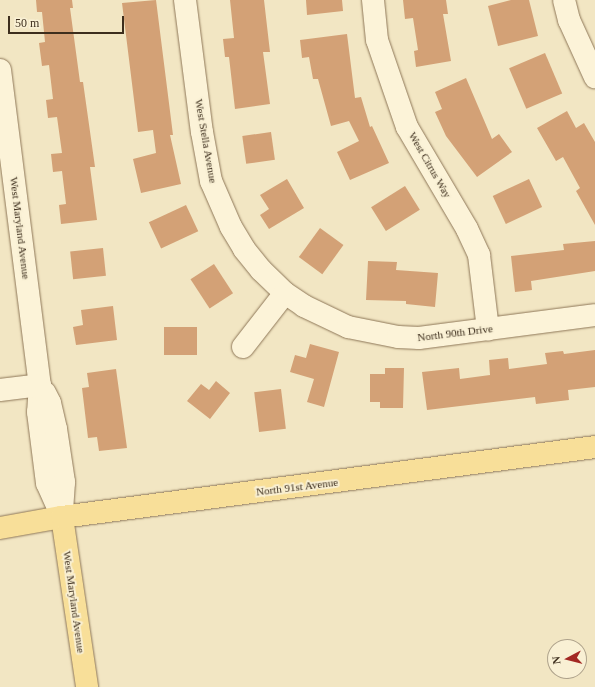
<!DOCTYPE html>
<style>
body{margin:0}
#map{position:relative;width:595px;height:687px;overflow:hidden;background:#f2e6c3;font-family:Georgia,serif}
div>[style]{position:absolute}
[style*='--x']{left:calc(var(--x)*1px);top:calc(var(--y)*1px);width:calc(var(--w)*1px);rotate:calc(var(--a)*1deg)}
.building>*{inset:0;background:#d3a176;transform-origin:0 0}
.roads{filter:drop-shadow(0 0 1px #8e7758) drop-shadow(0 0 1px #8e7758)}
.minor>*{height:22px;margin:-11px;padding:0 11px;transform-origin:11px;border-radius:11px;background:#fcf3d8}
.major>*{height:22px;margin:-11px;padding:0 11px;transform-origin:11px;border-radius:11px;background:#f8df99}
span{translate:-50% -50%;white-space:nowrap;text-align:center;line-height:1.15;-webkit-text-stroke:3.5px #f9f0d4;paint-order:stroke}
.street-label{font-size:11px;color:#3d2e1d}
.north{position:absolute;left:547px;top:639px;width:40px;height:40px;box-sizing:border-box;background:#f9f0d4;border:1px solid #aea28b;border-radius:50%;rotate:263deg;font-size:11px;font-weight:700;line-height:16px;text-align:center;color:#3d2e1d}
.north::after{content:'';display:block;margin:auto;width:14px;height:18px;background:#a32823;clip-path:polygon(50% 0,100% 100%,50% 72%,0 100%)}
.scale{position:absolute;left:8px;top:16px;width:116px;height:18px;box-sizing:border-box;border:2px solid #3d2e1d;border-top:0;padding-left:5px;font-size:12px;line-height:14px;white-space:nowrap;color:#3d2e1d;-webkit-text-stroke:3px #f9f0d4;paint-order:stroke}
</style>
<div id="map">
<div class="building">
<i style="clip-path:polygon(36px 0,72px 0,73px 8px,70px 8px,80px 82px,83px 82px,95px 167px,90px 167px,97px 220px,61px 224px,59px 205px,66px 204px,62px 171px,53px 172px,51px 154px,62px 153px,57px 117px,48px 118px,46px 100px,53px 99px,49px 65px,42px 66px,39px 43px,45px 42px,42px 12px,37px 12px)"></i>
<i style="clip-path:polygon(156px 0,173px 135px,170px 135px,181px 184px,141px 193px,133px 159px,156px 153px,153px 130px,138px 132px,122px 3px)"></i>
<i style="clip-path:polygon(230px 0,264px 0,270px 52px,263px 52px,270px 104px,235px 109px,229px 57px,225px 57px,223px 39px,234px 38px)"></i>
<i style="clip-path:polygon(306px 0,342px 0,343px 11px,307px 15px)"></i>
<i style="clip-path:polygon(403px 0,446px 0,448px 14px,443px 14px,451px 61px,416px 67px,414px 51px,418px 50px,413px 18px,405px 19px)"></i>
<i style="clip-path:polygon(511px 0,529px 0,538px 36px,498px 46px,488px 6px)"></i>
<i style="clip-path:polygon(347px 34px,355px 98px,361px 97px,370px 127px,372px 126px,389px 163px,350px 180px,337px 152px,359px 141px,349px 121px,331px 126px,318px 79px,313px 79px,309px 57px,302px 58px,300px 40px)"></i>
<i style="left:545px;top:53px;width:44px;height:39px;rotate:67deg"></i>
<i style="clip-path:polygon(466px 78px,492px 139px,499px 134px,512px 152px,477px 177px,446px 136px,435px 112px,442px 109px,435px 92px)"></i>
<i style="clip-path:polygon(567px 111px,576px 128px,584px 123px,595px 142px,595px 225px,576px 191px,580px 188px,563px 157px,556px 161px,537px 128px)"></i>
<i style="left:271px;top:132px;width:28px;height:29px;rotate:82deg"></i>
<i style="clip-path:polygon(287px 179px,304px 208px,269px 229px,260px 215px,269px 209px,260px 195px)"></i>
<i style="left:529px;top:179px;width:31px;height:40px;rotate:65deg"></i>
<i style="left:405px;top:186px;width:28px;height:40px;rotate:58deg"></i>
<i style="left:186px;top:205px;width:29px;height:41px;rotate:65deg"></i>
<i style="left:320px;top:228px;width:29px;height:36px;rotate:36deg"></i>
<i style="clip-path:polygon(595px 241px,595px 271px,531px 281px,532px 290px,515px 292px,511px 256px,564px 250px,563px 244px)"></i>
<i style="left:103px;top:248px;width:28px;height:33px;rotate:84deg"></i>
<i style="clip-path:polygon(368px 261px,397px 262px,396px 270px,438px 273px,435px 307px,406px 304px,406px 301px,366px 300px)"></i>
<i style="left:214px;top:264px;width:35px;height:28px;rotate:57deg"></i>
<i style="clip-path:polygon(113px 306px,117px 340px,76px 345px,73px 327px,83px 325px,81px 310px)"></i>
<i style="left:164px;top:327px;width:33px;height:28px"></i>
<i style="clip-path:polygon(310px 344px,339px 352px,324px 407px,307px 402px,314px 379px,290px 372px,295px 355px,306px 358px)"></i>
<i style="clip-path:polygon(595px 350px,595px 387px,568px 390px,569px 400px,536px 404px,535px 397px,427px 410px,422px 372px,459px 368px,460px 379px,490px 375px,489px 360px,508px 358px,509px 369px,547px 364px,545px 353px,563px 351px,564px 354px)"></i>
<i style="clip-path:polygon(385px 368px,404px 368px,403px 408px,380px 408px,380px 402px,370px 402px,370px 374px,385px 374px)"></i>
<i style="clip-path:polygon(116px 369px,127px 448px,99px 451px,97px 437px,88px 438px,82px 388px,89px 387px,87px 373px)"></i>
<i style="clip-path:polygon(216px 381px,230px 393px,210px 419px,187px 401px,201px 384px,209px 390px)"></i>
<i style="left:281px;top:389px;width:40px;height:27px;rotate:83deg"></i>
</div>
<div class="roads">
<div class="minor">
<i style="--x:185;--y:0;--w:133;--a:82.7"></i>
<i style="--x:202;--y:132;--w:50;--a:79.6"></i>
<i style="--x:211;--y:181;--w:50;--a:66.5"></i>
<i style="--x:231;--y:227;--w:26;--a:59"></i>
<i style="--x:244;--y:249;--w:27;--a:51"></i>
<i style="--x:261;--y:270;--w:33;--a:44"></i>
<i style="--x:285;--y:293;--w:23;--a:34"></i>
<i style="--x:304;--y:306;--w:49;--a:25.5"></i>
<i style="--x:348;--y:327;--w:51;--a:11.3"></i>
<i style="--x:398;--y:337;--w:21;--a:3"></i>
<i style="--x:419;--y:338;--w:177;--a:-7.4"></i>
<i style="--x:373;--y:0;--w:40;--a:84.3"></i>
<i style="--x:377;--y:40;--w:92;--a:71"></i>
<i style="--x:407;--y:127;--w:118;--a:59.5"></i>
<i style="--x:467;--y:229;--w:29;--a:65"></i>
<i style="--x:479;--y:255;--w:75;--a:83.1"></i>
<i style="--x:564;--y:0;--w:21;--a:76"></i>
<i style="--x:569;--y:20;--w:63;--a:65.5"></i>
<i style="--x:0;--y:70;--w:318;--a:82.8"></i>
<i style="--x:40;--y:385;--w:27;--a:94"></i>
<i style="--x:38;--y:412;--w:72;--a:82.8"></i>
<i style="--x:47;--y:483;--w:37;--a:66"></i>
<i style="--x:243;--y:347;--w:68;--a:-52.1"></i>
<i style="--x:0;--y:390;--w:40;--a:-7.1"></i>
<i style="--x:45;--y:393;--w:11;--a:63"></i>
<i style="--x:50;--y:403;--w:27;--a:77"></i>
<i style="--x:56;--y:429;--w:54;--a:81.4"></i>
<i style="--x:64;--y:482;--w:30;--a:94"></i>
</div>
<div class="major">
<i style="--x:62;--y:517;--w:172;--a:81.6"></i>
<i style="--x:0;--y:528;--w:63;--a:-10.1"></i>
<i style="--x:62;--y:517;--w:538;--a:-7.48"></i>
</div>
</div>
<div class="street-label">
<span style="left:206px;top:141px;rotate:80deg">West Stella Avenue</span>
<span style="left:430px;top:165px;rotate:60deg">West Citrus Way</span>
<span style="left:20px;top:228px;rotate:83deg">West Maryland Avenue</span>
<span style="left:455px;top:333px;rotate:-7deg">North 90th Drive</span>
<span style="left:297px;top:487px;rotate:-7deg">North 91st Avenue</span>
<span style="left:74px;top:602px;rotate:82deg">West Maryland Avenue</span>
</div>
<div class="north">N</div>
<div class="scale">50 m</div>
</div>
